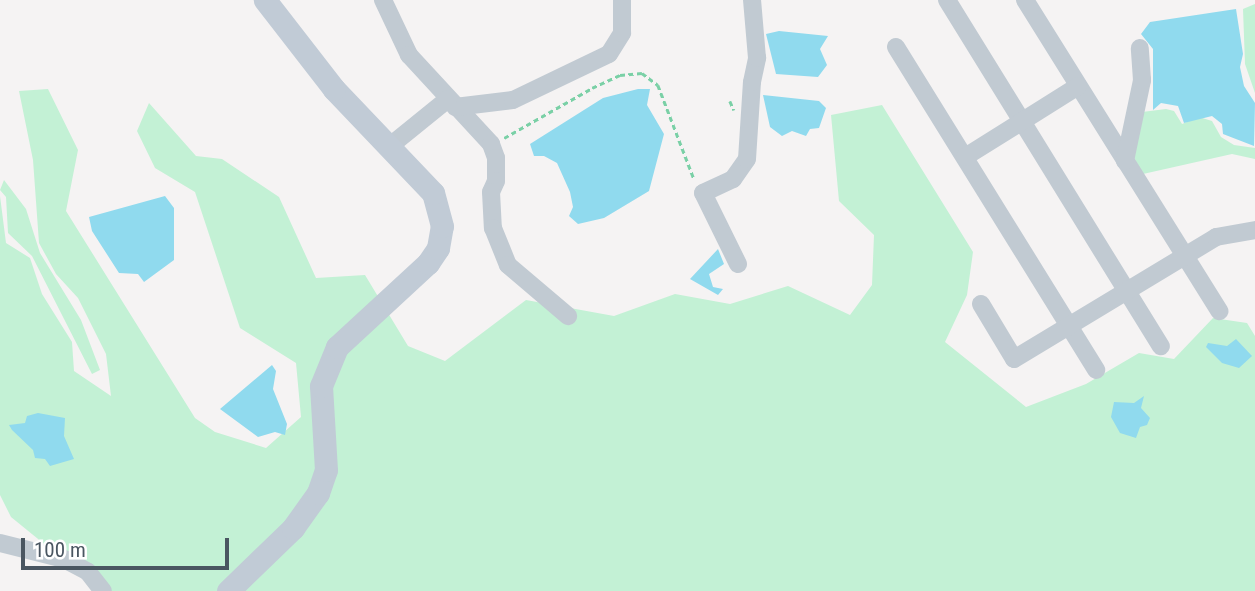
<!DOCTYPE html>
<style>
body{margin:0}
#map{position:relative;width:1255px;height:591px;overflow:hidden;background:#f5f3f3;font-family:"Roboto Condensed",sans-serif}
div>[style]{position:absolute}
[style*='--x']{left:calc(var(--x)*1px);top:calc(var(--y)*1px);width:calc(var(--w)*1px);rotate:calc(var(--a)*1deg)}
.green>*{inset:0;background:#c3f1d5}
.water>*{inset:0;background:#90daee}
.path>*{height:2.5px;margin-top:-1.25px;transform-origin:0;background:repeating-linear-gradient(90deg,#7ad0a6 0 5px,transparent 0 8.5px)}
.street>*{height:18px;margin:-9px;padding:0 9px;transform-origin:9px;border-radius:9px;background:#c1cad2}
.secondary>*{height:23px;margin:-11.5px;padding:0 11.5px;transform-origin:11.5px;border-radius:11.5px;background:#c1cbd6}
span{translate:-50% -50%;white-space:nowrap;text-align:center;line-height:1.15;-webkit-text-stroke:7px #fff;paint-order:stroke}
.scale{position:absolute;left:21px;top:538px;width:208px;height:32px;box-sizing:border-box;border:4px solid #4a5661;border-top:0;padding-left:9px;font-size:21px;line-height:24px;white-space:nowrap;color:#4a5661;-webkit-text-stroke:5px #fff;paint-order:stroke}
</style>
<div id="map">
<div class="green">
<i style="clip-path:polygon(1255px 4px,1255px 93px,1245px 64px,1243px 9px)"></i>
<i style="clip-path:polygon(48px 89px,78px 150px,66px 211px,195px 418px,215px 432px,266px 448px,301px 417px,296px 363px,240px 328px,195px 192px,155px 168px,137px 131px,149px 103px,196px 156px,222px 159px,279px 197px,316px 278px,365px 275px,408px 346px,445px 361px,526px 300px,614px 316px,675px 294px,730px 304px,788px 286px,850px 315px,872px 285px,874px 235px,839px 201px,831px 115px,882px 105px,973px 252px,967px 295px,945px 342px,1026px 407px,1086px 384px,1139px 353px,1174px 359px,1213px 318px,1247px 323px,1255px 336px,1255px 591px,102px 591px,11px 517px,0 495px,0 196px,6px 243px,30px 258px,42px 294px,72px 342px,74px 371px,111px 396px,106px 354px,78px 298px,56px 274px,39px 243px,33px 160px,19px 91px)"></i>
<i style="clip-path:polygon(1166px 109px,1174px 111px,1182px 124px,1199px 117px,1212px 121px,1221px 137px,1234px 145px,1255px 148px,1255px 159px,1232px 154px,1143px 174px,1132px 154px,1142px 112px)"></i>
<i style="clip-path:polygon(4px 180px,26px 209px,40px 253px,81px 320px,100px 370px,92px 374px,32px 256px,8px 233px,6px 197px,0 190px)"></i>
</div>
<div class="water">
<i style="clip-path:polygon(1236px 9px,1243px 54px,1240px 67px,1244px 86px,1255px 103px,1254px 146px,1223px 134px,1222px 124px,1212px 116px,1184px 123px,1178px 106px,1161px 103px,1153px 110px,1153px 49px,1141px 34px,1150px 22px)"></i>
<i style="clip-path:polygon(779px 31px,828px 36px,820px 49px,827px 65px,818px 77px,776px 74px,766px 34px)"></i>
<i style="clip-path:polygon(638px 89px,650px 89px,647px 105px,664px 134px,649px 191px,604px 218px,578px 224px,569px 216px,573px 207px,570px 192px,557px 163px,544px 156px,534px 156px,530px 144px,603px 98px)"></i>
<i style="clip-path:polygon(763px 95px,819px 101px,826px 108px,819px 128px,810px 129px,806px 136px,792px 131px,782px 136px,770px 127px)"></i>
<i style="clip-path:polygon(165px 196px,174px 208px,174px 260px,144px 282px,138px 274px,119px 273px,92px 231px,89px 217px)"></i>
<i style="clip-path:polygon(718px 249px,724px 264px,709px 274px,713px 287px,723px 289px,718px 295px,690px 279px)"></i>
<i style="clip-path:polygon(1236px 339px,1252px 356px,1239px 368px,1222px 363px,1206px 347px,1208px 343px,1227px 346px)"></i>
<i style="clip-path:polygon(272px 365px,276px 371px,273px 389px,287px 424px,285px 435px,275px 432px,258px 437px,220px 409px)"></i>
<i style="clip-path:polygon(1144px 396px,1141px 408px,1150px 418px,1147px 425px,1140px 427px,1136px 438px,1120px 433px,1111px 417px,1114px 402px,1134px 403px)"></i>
<i style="clip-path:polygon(38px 413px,65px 418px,64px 436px,74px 459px,50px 466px,45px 459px,35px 458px,33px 450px,12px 430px,9px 425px,25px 423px,27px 416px)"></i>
</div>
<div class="path">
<i style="--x:730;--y:101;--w:10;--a:66"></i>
<i style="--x:504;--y:138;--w:101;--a:-29.6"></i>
<i style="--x:592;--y:88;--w:31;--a:-25"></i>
<i style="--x:620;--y:75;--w:22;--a:-5"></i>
<i style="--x:642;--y:73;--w:20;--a:37"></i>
<i style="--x:658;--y:85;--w:101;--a:69"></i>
</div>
<div class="street">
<i style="--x:383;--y:0;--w:61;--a:64.7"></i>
<i style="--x:409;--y:55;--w:121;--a:47.3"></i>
<i style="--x:491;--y:144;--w:15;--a:70"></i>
<i style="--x:496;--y:158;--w:23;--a:90"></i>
<i style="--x:496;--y:181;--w:12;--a:114"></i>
<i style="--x:491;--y:192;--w:36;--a:87"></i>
<i style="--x:493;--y:228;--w:40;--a:68"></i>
<i style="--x:508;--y:265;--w:79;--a:40.4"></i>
<i style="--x:947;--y:0;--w:407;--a:58.3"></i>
<i style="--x:1025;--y:0;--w:367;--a:58"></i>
<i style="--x:896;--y:47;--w:380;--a:58.2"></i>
<i style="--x:455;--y:107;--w:58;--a:-6.9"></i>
<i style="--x:513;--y:100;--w:106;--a:-25.6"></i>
<i style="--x:609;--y:54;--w:25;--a:-58"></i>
<i style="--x:622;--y:33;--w:33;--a:-90"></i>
<i style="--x:390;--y:146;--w:75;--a:-39"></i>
<i style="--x:965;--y:157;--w:133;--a:-32.1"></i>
<i style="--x:1125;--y:161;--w:83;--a:-78.1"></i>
<i style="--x:1142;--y:80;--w:32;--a:-94"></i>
<i style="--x:738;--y:264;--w:79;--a:-116.2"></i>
<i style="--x:703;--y:193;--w:33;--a:-25"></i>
<i style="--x:733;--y:179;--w:24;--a:-55"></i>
<i style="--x:747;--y:159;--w:77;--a:-86.3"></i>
<i style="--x:752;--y:82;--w:25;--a:-78"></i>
<i style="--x:757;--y:58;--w:58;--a:-94.9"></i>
<i style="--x:981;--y:304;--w:64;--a:59"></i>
<i style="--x:1014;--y:359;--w:236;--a:-31.1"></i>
<i style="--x:1216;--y:237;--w:40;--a:-10"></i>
<i style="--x:0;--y:543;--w:66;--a:14"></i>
<i style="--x:64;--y:559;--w:27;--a:28"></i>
<i style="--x:88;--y:572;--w:24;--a:52"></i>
</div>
<div class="secondary">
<i style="--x:228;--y:591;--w:91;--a:-44.1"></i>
<i style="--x:293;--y:528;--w:43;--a:-54.5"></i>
<i style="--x:318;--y:493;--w:24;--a:-71"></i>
<i style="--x:326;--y:470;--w:84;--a:-93.4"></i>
<i style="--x:321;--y:386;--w:42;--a:-67.7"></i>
<i style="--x:337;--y:347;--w:124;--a:-42.7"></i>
<i style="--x:428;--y:263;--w:18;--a:-56"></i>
<i style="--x:438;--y:248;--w:22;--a:-80"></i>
<i style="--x:442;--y:226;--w:34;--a:-105"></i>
<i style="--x:433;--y:193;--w:144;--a:-133.6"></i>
<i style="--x:334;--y:89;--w:113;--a:-127.8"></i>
</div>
<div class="scale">100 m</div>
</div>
